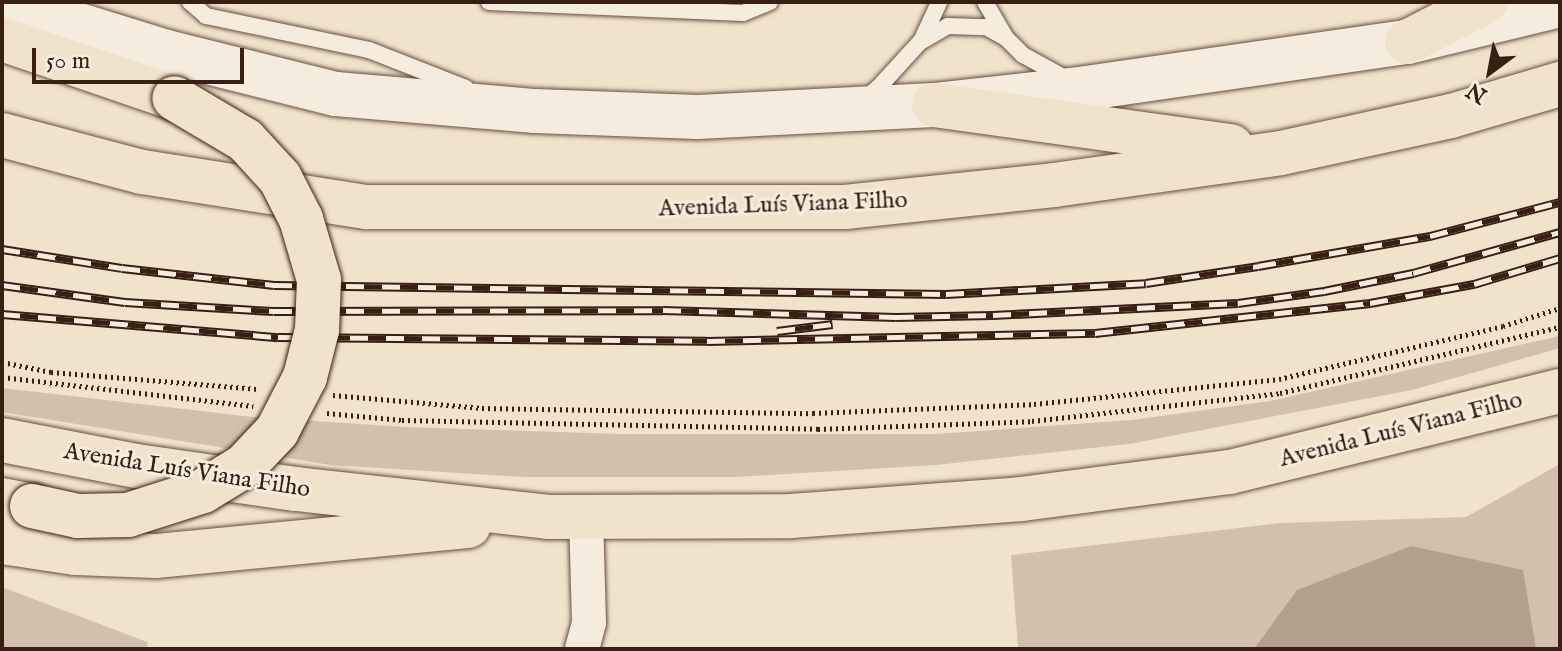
<!DOCTYPE html>
<meta charset="utf-8">
<style>
body{margin:0}
#map{position:relative;width:1562px;height:651px;overflow:hidden;background:#f1e2cb;font-family:"IM FELL English",serif}
div>[style]{position:absolute}
[style*='--x']{left:calc(var(--x)*1px);top:calc(var(--y)*1px);width:calc(var(--w)*1px);rotate:calc(var(--a)*1deg)}
.green>*{inset:0;background:#d1c1ac}
.water>*{inset:0;background:#b2a08c}
.path>*{height:5px;margin-top:-2.5px;transform-origin:0;background:repeating-linear-gradient(90deg,#372013 0 2px,transparent 0 6px)}
.roads{filter:drop-shadow(0 0 2px #665041) drop-shadow(0 0 2px #665041)}
.lane>*{height:16px;margin:-8px;padding:0 8px;transform-origin:8px;border-radius:8px;background:#f6ecdd}
.street>*{height:34px;margin:-17px;padding:0 17px;transform-origin:17px;border-radius:17px;background:#f6ecdd}
.secondary>*{height:44px;margin:-22px;padding:0 22px;transform-origin:22px;border-radius:22px;background:#f6ecdd}
.primary>*{height:44px;margin:-22px;padding:0 22px;transform-origin:22px;border-radius:22px;background:#f1e2cb}
.highway>*{height:44px;margin:-22px;padding:0 22px;transform-origin:22px;border-radius:22px;background:#f1e2cb}
.rail>*{height:9px;margin-top:-4.5px;transform-origin:0;background:repeating-linear-gradient(90deg,#f6ecdd 0 18px,#372013 0 36px);box-sizing:border-box;border-block:2px solid #372013}
.bridges{filter:drop-shadow(0 0 2px #372013) drop-shadow(0 0 2px #372013)}
.highway-bridge>*{height:44px;margin:-22px;padding:0 22px;transform-origin:22px;border-radius:22px;background:#f1e2cb}
span{translate:-50% -50%;white-space:nowrap;text-align:center;line-height:1.15;-webkit-text-stroke:6px #f6ecdd;paint-order:stroke}
.street-label{font-size:24px;color:#372013}
.frame{position:absolute;inset:0;border:4px solid #372013;pointer-events:none}
.north{position:absolute;left:1450px;top:32px;width:80px;height:80px;-webkit-text-stroke:6px #f6ecdd;paint-order:stroke;rotate:212deg;font-size:22px;font-weight:700;line-height:32px;text-align:center;color:#372013}
.north::after{content:'';display:block;margin:auto;width:28px;height:36px;background:#372013;clip-path:polygon(50% 0,100% 100%,50% 72%,0 100%)}
.scale{position:absolute;left:32px;top:48px;width:212px;height:36px;box-sizing:border-box;border:4px solid #372013;border-top:0;padding-left:10px;font-size:24px;line-height:28px;white-space:nowrap;color:#372013;-webkit-text-stroke:6px #f6ecdd;paint-order:stroke}
</style>
<div id="map">
<div class="green">
<i style="clip-path:polygon(1560px 336px,1560px 348px,1412px 390px,1129px 444px,936px 465px,737px 477px,522px 477px,331px 465px,2px 412px,2px 388px,253px 417px,406px 427px,619px 434px,936px 434px,1132px 420px,1270px 401px)"></i>
<i style="clip-path:polygon(1560px 464px,1560px 649px,1018px 649px,1011px 555px,1281px 523px,1466px 517px)"></i>
<i style="clip-path:polygon(2px 587px,147px 642px,148px 649px,2px 649px)"></i>
</div>
<div class="water">
<i style="clip-path:polygon(1411px 546px,1523px 570px,1536px 649px,1254px 649px,1297px 590px)"></i>
</div>
<div class="path">
<i style="--x:2;--y:362;--w:50;--a:11.5"></i>
<i style="--x:51;--y:372;--w:209;--a:4.7"></i>
<i style="--x:2;--y:377;--w:253;--a:6.6"></i>
<i style="--x:333;--y:395;--w:150;--a:5"></i>
<i style="--x:482;--y:408;--w:331;--a:0.9"></i>
<i style="--x:813;--y:413;--w:221;--a:-2.3"></i>
<i style="--x:1034;--y:404;--w:246;--a:-5.8"></i>
<i style="--x:1279;--y:379;--w:230;--a:-13.3"></i>
<i style="--x:1503;--y:326;--w:60;--a:-17.5"></i>
<i style="--x:327;--y:413;--w:75;--a:5.3"></i>
<i style="--x:402;--y:420;--w:416;--a:1.2"></i>
<i style="--x:818;--y:429;--w:214;--a:-2.1"></i>
<i style="--x:1032;--y:421;--w:250;--a:-6.4"></i>
<i style="--x:1280;--y:393;--w:288;--a:-13.3"></i>
</div>
<div class="roads">
<div class="lane">
<i style="--x:190;--y:2;--w:21;--a:41"></i>
<i style="--x:206;--y:16;--w:167;--a:11.8"></i>
<i style="--x:369;--y:50;--w:104;--a:21.4"></i>
<i style="--x:489;--y:2;--w:254;--a:2.5"></i>
<i style="--x:743;--y:13;--w:29;--a:-22"></i>
<i style="--x:985;--y:2;--w:42;--a:59.7"></i>
<i style="--x:1006;--y:38;--w:24;--a:45"></i>
<i style="--x:1023;--y:55;--w:50;--a:28.6"></i>
<i style="--x:923;--y:37;--w:38;--a:-65"></i>
<i style="--x:864;--y:99;--w:18;--a:-38"></i>
<i style="--x:878;--y:88;--w:62;--a:-47.6"></i>
<i style="--x:920;--y:42;--w:32;--a:-30"></i>
<i style="--x:948;--y:26;--w:38;--a:2"></i>
<i style="--x:986;--y:27;--w:23;--a:29"></i>
</div>
<div class="street">
<i style="--x:582;--y:649;--w:27;--a:-75"></i>
<i style="--x:589;--y:623;--w:106;--a:-91.6"></i>
</div>
<div class="secondary">
<i style="--x:5;--y:2;--w:170;--a:17.2"></i>
<i style="--x:167;--y:52;--w:174;--a:14"></i>
<i style="--x:336;--y:94;--w:200;--a:4.9"></i>
<i style="--x:535;--y:111;--w:163;--a:2.1"></i>
<i style="--x:698;--y:117;--w:236;--a:-2.9"></i>
<i style="--x:934;--y:105;--w:154;--a:-6.3"></i>
<i style="--x:1087;--y:88;--w:323;--a:-8.2"></i>
<i style="--x:1407;--y:42;--w:157;--a:-13.6"></i>
</div>
<div class="primary">
<i style="--x:1407;--y:42;--w:88;--a:-27.1"></i>
</div>
<div class="highway">
<i style="--x:2;--y:39;--w:182;--a:18.9"></i>
<i style="--x:934;--y:105;--w:300;--a:7.9"></i>
<i style="--x:2;--y:135;--w:145;--a:14.8"></i>
<i style="--x:142;--y:172;--w:227;--a:8.9"></i>
<i style="--x:366;--y:207;--w:479;--a:0"></i>
<i style="--x:845;--y:207;--w:210;--a:-6"></i>
<i style="--x:1054;--y:185;--w:229;--a:-8"></i>
<i style="--x:1281;--y:153;--w:174;--a:-12.3"></i>
<i style="--x:1451;--y:116;--w:114;--a:-16.4"></i>
<i style="--x:2;--y:440;--w:136;--a:11"></i>
<i style="--x:136;--y:466;--w:162;--a:8.2"></i>
<i style="--x:296;--y:489;--w:254;--a:6.3"></i>
<i style="--x:548;--y:517;--w:243;--a:-0.2"></i>
<i style="--x:791;--y:516;--w:231;--a:-4.2"></i>
<i style="--x:1021;--y:499;--w:211;--a:-7.4"></i>
<i style="--x:1230;--y:472;--w:340;--a:-13.8"></i>
<i style="--x:2;--y:500;--w:31;--a:11"></i>
<i style="--x:2;--y:542;--w:74;--a:8.6"></i>
<i style="--x:75;--y:553;--w:81;--a:2.1"></i>
<i style="--x:156;--y:556;--w:314;--a:-5.5"></i>
</div>
</div>
<div class="rail">
<i style="--x:2;--y:249;--w:121;--a:9"></i>
<i style="--x:122;--y:268;--w:153;--a:6.4"></i>
<i style="--x:274;--y:285;--w:672;--a:0.77"></i>
<i style="--x:946;--y:294;--w:200;--a:-3.1"></i>
<i style="--x:1146;--y:283;--w:113;--a:-8.6"></i>
<i style="--x:1258;--y:266;--w:175;--a:-9.9"></i>
<i style="--x:1430;--y:236;--w:134;--a:-14.7"></i>
<i style="--x:2;--y:285;--w:124;--a:7.9"></i>
<i style="--x:125;--y:302;--w:149;--a:3.5"></i>
<i style="--x:274;--y:311;--w:389;--a:-0.1"></i>
<i style="--x:663;--y:310;--w:233;--a:1.7"></i>
<i style="--x:896;--y:317;--w:97;--a:-1.2"></i>
<i style="--x:993;--y:315;--w:245;--a:-2.8"></i>
<i style="--x:1238;--y:303;--w:87;--a:-7.9"></i>
<i style="--x:1324;--y:291;--w:91;--a:-11.4"></i>
<i style="--x:1413;--y:273;--w:153;--a:-15.6"></i>
<i style="--x:2;--y:314;--w:277;--a:4.8"></i>
<i style="--x:278;--y:337;--w:429;--a:0.5"></i>
<i style="--x:707;--y:341;--w:388;--a:-1.2"></i>
<i style="--x:1095;--y:333;--w:277;--a:-6.2"></i>
<i style="--x:1370;--y:303;--w:106;--a:-10.4"></i>
<i style="--x:1474;--y:284;--w:90;--a:-16.8"></i>
<i style="--x:777;--y:331;--w:56;--a:-7.1"></i>
</div>
<div class="bridges">
<div class="highway-bridge">
<i style="--x:32;--y:506;--w:47;--a:12.3"></i>
<i style="--x:78;--y:516;--w:50;--a:-1.1"></i>
<i style="--x:128;--y:515;--w:79;--a:-17.7"></i>
<i style="--x:203;--y:491;--w:48;--a:-31.4"></i>
<i style="--x:244;--y:466;--w:48;--a:-46.7"></i>
<i style="--x:277;--y:431;--w:61;--a:-62.6"></i>
<i style="--x:305;--y:377;--w:49;--a:-75.7"></i>
<i style="--x:317;--y:330;--w:50;--a:-87.7"></i>
<i style="--x:319;--y:280;--w:64;--a:-106.4"></i>
<i style="--x:301;--y:219;--w:46;--a:-117.1"></i>
<i style="--x:280;--y:178;--w:52;--a:-132.6"></i>
<i style="--x:245;--y:140;--w:82;--a:-149.4"></i>
</div>
</div>
<div class="street-label">
<span style="left:783px;top:205px;rotate:-2deg">Avenida Luís Viana Filho</span>
<span style="left:1401px;top:430px;rotate:-14deg">Avenida Luís Viana Filho</span>
<span style="left:187px;top:471px;rotate:9deg">Avenida Luís Viana Filho</span>
</div>
<div class="frame"></div>
<div class="north">N</div>
<div class="scale">50 m</div>
</div>
